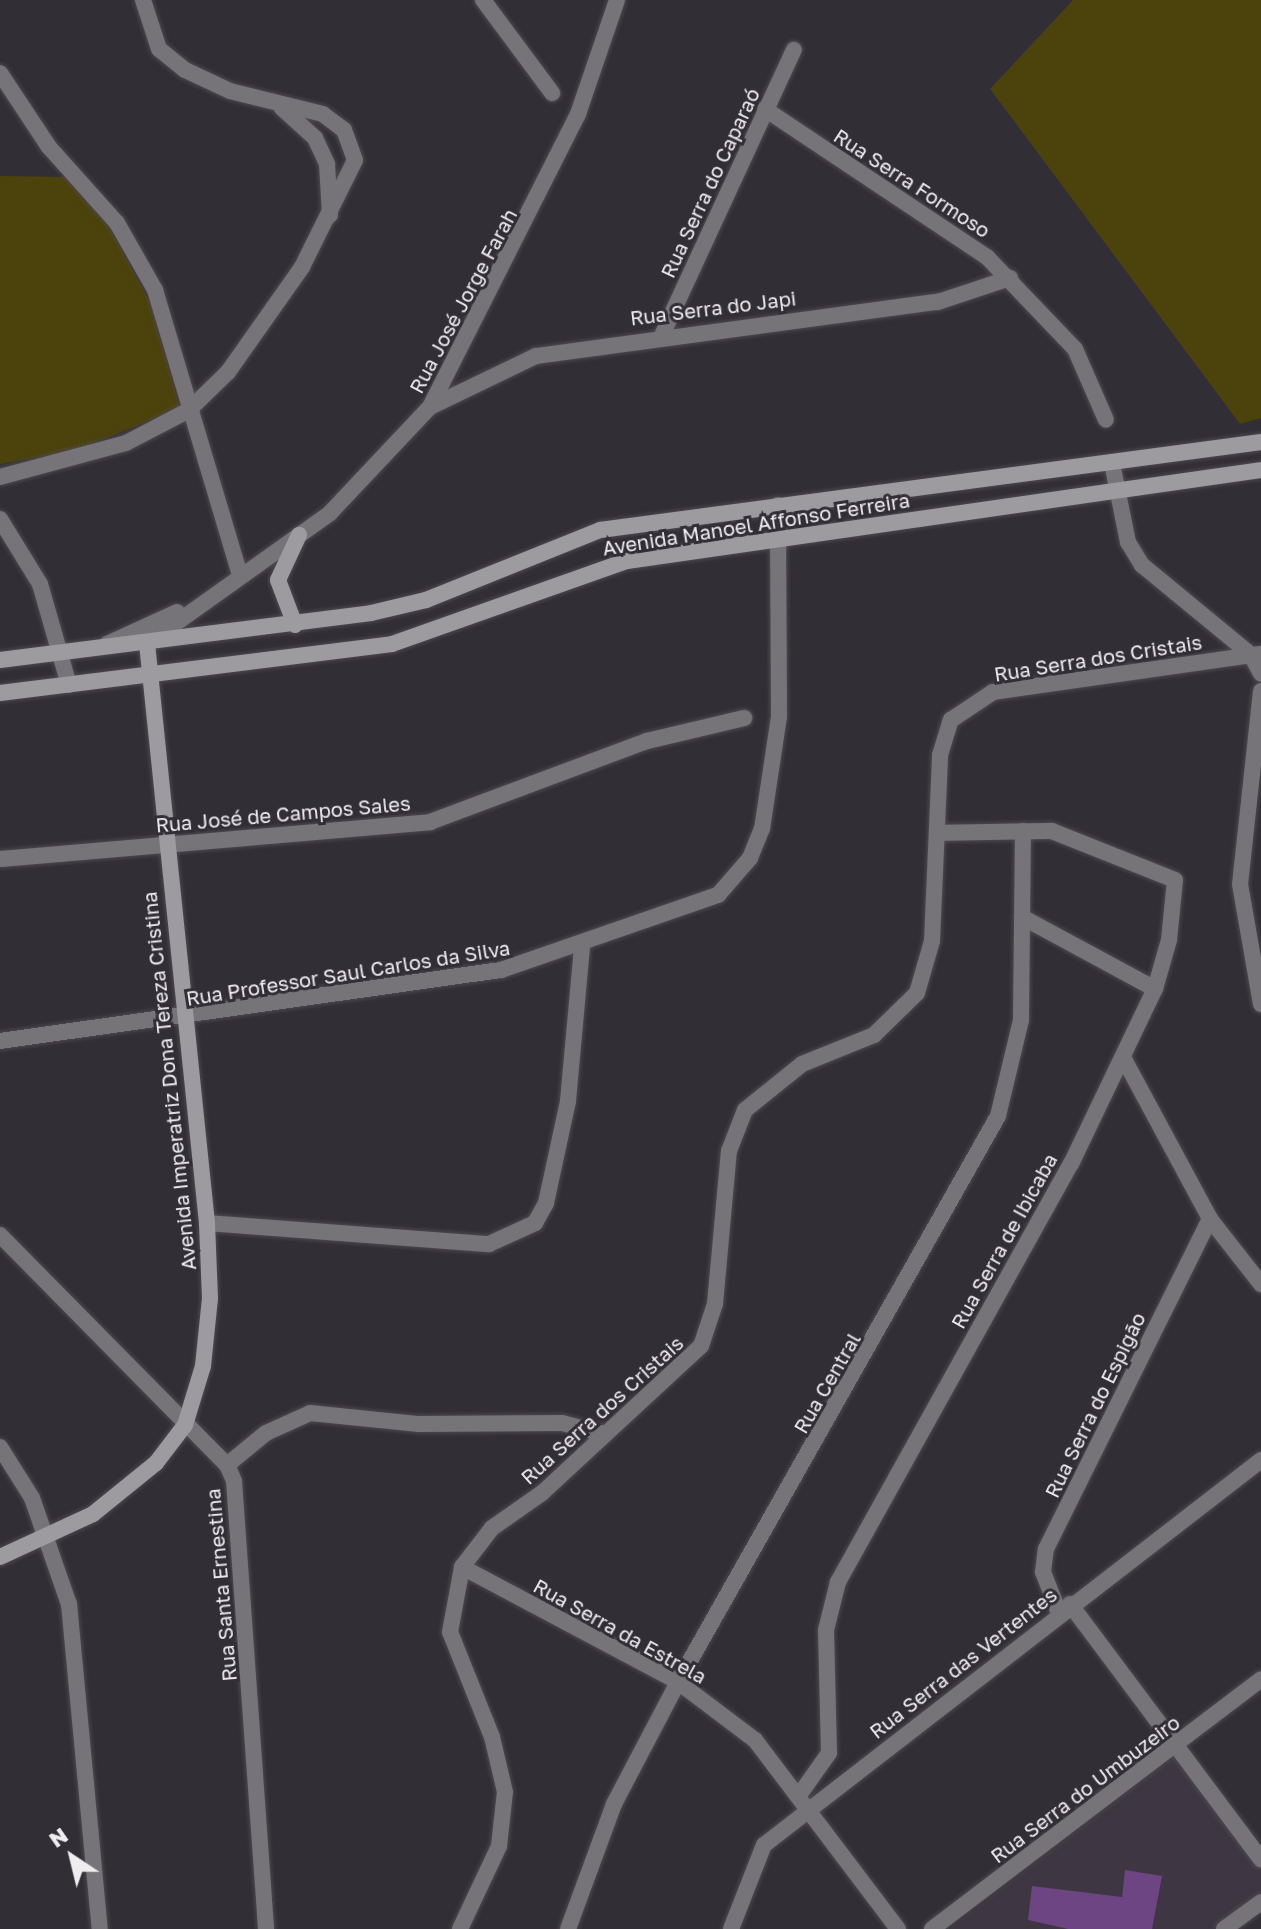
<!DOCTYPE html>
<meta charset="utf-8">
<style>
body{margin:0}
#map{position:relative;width:1261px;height:1929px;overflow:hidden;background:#322e35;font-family:"Golos Text",sans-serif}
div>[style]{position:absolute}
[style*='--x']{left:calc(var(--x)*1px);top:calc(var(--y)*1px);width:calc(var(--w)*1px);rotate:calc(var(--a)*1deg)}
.built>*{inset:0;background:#3e3743}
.green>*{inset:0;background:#4c420b}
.building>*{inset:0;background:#6c4582}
.roads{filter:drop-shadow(0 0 2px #4d494f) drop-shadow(0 0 2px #4d494f)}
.minor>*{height:16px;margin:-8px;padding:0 8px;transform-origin:8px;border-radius:8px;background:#767478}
.tertiary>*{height:16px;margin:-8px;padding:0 8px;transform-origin:8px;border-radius:8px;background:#767478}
.secondary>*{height:16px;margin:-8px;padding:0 8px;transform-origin:8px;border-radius:8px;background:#9e9ba0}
span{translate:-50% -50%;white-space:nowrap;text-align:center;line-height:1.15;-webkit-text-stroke:6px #322e35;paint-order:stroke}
.street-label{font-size:20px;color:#f0edf1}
.north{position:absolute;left:32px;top:1817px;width:80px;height:80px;-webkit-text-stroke:6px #322e35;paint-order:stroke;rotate:325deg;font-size:22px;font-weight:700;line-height:32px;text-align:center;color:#f0edf1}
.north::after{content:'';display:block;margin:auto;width:28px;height:36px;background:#f0edf1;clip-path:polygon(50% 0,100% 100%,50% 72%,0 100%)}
</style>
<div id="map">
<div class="built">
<i style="clip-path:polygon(1179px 1753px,1261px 1860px,1261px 1892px,1213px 1929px,950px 1929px)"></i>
</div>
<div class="green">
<i style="clip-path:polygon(1073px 0,1261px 0,1261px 418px,1240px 424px,990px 89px)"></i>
<i style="clip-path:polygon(0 176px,71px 177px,108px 225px,149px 301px,180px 408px,74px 451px,0 464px)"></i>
</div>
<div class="building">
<i style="clip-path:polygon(1125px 1870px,1162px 1876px,1152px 1929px,1068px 1929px,1028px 1920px,1032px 1886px,1122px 1897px)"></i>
</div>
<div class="roads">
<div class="minor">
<i style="--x:483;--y:0;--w:116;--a:53.4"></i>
<i style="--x:0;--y:73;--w:89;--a:56.5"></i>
<i style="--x:49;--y:147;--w:102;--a:48.2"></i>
<i style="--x:117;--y:223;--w:77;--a:60.4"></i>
<i style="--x:155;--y:290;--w:298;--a:73.4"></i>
<i style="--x:282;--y:108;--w:45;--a:42.3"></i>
<i style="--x:315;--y:138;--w:29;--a:65"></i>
<i style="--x:327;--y:164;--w:51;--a:86.6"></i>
<i style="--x:765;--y:109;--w:267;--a:33.7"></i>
<i style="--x:987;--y:257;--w:127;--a:46.3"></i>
<i style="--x:1075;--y:349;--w:77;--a:66.4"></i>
<i style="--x:663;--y:333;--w:312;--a:-65.2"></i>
<i style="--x:432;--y:406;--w:115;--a:-25.7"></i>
<i style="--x:536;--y:356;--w:406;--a:-7.7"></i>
<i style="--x:938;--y:302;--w:76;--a:-18.4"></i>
<i style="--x:0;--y:477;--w:131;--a:-15.1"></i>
<i style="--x:126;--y:443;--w:71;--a:-27.6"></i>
<i style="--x:189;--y:410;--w:54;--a:-44.3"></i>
<i style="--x:228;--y:372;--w:128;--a:-54.8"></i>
<i style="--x:302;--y:267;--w:119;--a:-63.6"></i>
<i style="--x:355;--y:160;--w:32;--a:-110"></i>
<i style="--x:344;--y:130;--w:26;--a:-143"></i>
<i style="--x:323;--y:114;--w:96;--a:-166.1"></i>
<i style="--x:230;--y:91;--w:50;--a:-155"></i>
<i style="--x:185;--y:70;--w:33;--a:-141"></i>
<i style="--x:159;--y:49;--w:52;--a:-108.1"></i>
<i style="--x:0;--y:519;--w:76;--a:58.4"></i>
<i style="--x:40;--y:584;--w:105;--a:74"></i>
<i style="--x:148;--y:643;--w:224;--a:-35.5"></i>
<i style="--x:330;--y:513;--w:146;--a:-46.7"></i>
<i style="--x:430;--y:407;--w:328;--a:-63.2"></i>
<i style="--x:578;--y:114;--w:120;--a:-71.1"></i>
<i style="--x:107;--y:644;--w:77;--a:-24.6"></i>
<i style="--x:0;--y:859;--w:432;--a:-4.9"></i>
<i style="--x:430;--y:822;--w:232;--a:-20.5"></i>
<i style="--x:647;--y:741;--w:100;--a:-13.3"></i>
<i style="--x:1022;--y:917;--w:151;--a:28.4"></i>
<i style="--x:0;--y:1041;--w:506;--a:-8.07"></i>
<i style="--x:501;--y:970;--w:230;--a:-19.1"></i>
<i style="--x:718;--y:895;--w:49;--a:-49.1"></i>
<i style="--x:750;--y:858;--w:31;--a:-68"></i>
<i style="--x:762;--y:829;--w:114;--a:-81.4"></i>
<i style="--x:779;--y:716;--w:211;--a:-90.3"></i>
<i style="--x:1124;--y:1059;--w:182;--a:61.7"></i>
<i style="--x:1210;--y:1219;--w:83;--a:51.9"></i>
<i style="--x:207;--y:1223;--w:283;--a:4.3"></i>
<i style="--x:489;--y:1244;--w:51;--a:-24.5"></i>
<i style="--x:535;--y:1223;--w:23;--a:-61"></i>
<i style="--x:546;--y:1203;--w:104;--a:-77.8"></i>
<i style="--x:568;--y:1101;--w:154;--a:-84.8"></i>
<i style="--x:0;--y:1235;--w:323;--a:45.4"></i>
<i style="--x:227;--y:1465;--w:17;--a:66"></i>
<i style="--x:234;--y:1481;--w:449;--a:85.9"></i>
<i style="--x:0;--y:1447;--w:60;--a:57.9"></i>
<i style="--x:32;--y:1498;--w:112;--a:70.8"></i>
<i style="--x:69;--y:1604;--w:326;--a:84.6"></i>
<i style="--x:227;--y:1465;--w:50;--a:-39.4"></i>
<i style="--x:266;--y:1433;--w:48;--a:-24.4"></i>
<i style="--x:310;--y:1413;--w:110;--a:5.8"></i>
<i style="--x:419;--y:1424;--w:143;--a:-0.4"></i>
<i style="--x:562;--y:1423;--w:40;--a:14.4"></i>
<i style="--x:462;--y:1567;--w:245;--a:28"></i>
<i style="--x:678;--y:1682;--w:96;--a:37"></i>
<i style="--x:755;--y:1740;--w:237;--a:52.9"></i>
<i style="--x:1070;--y:1604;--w:319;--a:53.2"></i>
<i style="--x:1059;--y:1613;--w:44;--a:-111.3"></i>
<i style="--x:1043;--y:1572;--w:23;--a:-83"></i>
<i style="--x:1046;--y:1549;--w:369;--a:-63.6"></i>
<i style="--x:800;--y:1794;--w:50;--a:-54.7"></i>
<i style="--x:829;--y:1753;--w:123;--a:-91.4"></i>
<i style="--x:826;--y:1630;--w:49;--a:-76"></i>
<i style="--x:838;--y:1582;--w:479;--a:-60.9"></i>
<i style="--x:1071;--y:1164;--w:194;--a:-64.4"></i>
<i style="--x:1155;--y:989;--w:51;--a:-74.1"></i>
<i style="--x:1169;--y:940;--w:60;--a:-84.3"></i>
<i style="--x:1175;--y:880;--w:132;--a:-158.3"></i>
<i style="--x:1052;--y:831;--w:113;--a:179"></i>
<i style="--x:568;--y:1929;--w:133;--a:-69.8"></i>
<i style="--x:614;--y:1804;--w:138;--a:-62.3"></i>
<i style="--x:678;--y:1682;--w:650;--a:-60.52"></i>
<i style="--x:998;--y:1116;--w:99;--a:-76.5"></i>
<i style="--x:1021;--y:1020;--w:189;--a:-89.4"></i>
<i style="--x:731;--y:1929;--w:90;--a:-68.6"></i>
<i style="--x:764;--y:1845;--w:629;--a:-37.76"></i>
<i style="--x:932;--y:1929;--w:413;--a:-37.2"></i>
<i style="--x:1224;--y:1929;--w:46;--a:-36.1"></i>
</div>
<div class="tertiary">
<i style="--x:1112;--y:463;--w:81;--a:78.6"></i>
<i style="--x:1128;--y:542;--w:27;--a:59"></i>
<i style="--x:1142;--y:565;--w:141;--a:39.5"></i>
<i style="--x:1251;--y:655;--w:21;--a:62"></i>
<i style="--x:1261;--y:691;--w:194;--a:96.2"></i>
<i style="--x:1240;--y:884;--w:122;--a:80.1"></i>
<i style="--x:460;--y:1929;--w:92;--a:-64.8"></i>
<i style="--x:499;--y:1846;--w:54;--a:-83.7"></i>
<i style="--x:505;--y:1792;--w:57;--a:-103.3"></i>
<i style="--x:492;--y:1737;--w:113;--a:-111.8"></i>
<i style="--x:450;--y:1632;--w:66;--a:-79.5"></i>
<i style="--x:462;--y:1567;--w:49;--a:-52.4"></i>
<i style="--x:492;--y:1528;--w:61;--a:-35"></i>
<i style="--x:542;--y:1493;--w:217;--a:-42.8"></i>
<i style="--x:701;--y:1346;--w:44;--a:-71.6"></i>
<i style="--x:715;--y:1304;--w:154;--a:-84.8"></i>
<i style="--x:729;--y:1151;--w:44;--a:-68.7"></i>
<i style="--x:745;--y:1110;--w:73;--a:-38.9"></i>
<i style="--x:802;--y:1064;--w:78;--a:-21.9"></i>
<i style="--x:874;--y:1035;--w:60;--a:-44.3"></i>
<i style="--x:917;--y:993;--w:54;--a:-73.9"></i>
<i style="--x:932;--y:941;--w:186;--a:-87.5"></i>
<i style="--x:940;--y:755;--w:37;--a:-73"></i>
<i style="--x:951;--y:720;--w:50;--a:-33.7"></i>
<i style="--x:993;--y:692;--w:271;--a:-8.1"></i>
</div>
<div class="secondary">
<i style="--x:295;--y:625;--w:48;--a:-110.7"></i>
<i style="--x:278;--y:580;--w:50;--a:-65"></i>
<i style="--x:0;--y:660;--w:374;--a:-7.2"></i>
<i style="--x:371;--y:613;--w:57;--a:-13.3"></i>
<i style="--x:426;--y:600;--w:188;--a:-21.9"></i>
<i style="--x:600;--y:530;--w:667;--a:-7.58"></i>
<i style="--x:0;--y:693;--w:395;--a:-7.1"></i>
<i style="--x:392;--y:644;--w:249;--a:-19.5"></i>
<i style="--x:627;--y:561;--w:640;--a:-8.17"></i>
<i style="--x:0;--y:1557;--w:102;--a:-24.8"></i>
<i style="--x:93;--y:1514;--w:81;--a:-39"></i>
<i style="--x:156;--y:1463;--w:48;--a:-52.7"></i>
<i style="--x:185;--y:1425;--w:62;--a:-73"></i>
<i style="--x:203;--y:1366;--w:68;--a:-84.1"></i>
<i style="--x:210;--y:1298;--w:75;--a:-92.3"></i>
<i style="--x:207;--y:1223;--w:583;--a:-95.91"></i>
</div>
</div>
<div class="street-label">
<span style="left:710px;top:183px;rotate:-65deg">Rua Serra do Caparaó</span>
<span style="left:912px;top:183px;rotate:33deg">Rua Serra Formoso</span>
<span style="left:463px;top:301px;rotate:-62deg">Rua José Jorge Farah</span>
<span style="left:713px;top:308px;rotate:-7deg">Rua Serra do Japi</span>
<span style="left:756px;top:524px;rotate:-9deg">Avenida Manoel Affonso Ferreira</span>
<span style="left:1098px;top:658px;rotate:-9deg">Rua Serra dos Cristais</span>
<span style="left:283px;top:814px;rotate:-5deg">Rua José de Campos Sales</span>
<span style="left:348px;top:973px;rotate:-9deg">Rua Professor Saul Carlos da Silva</span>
<span style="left:169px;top:1081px;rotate:-96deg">Avenida Imperatriz Dona Tereza Cristina</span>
<span style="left:1004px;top:1241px;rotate:-61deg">Rua Serra de Ibicaba</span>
<span style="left:827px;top:1383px;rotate:-60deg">Rua Central</span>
<span style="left:1095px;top:1405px;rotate:-64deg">Rua Serra do Espigão</span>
<span style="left:602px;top:1410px;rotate:-42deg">Rua Serra dos Cristais</span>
<span style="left:221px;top:1585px;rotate:-95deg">Rua Santa Ernestina</span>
<span style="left:620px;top:1631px;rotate:29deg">Rua Serra da Estrela</span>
<span style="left:963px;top:1663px;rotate:-38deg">Rua Serra das Vertentes</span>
<span style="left:1085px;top:1789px;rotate:-37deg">Rua Serra do Umbuzeiro</span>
</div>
<div class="north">N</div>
</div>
